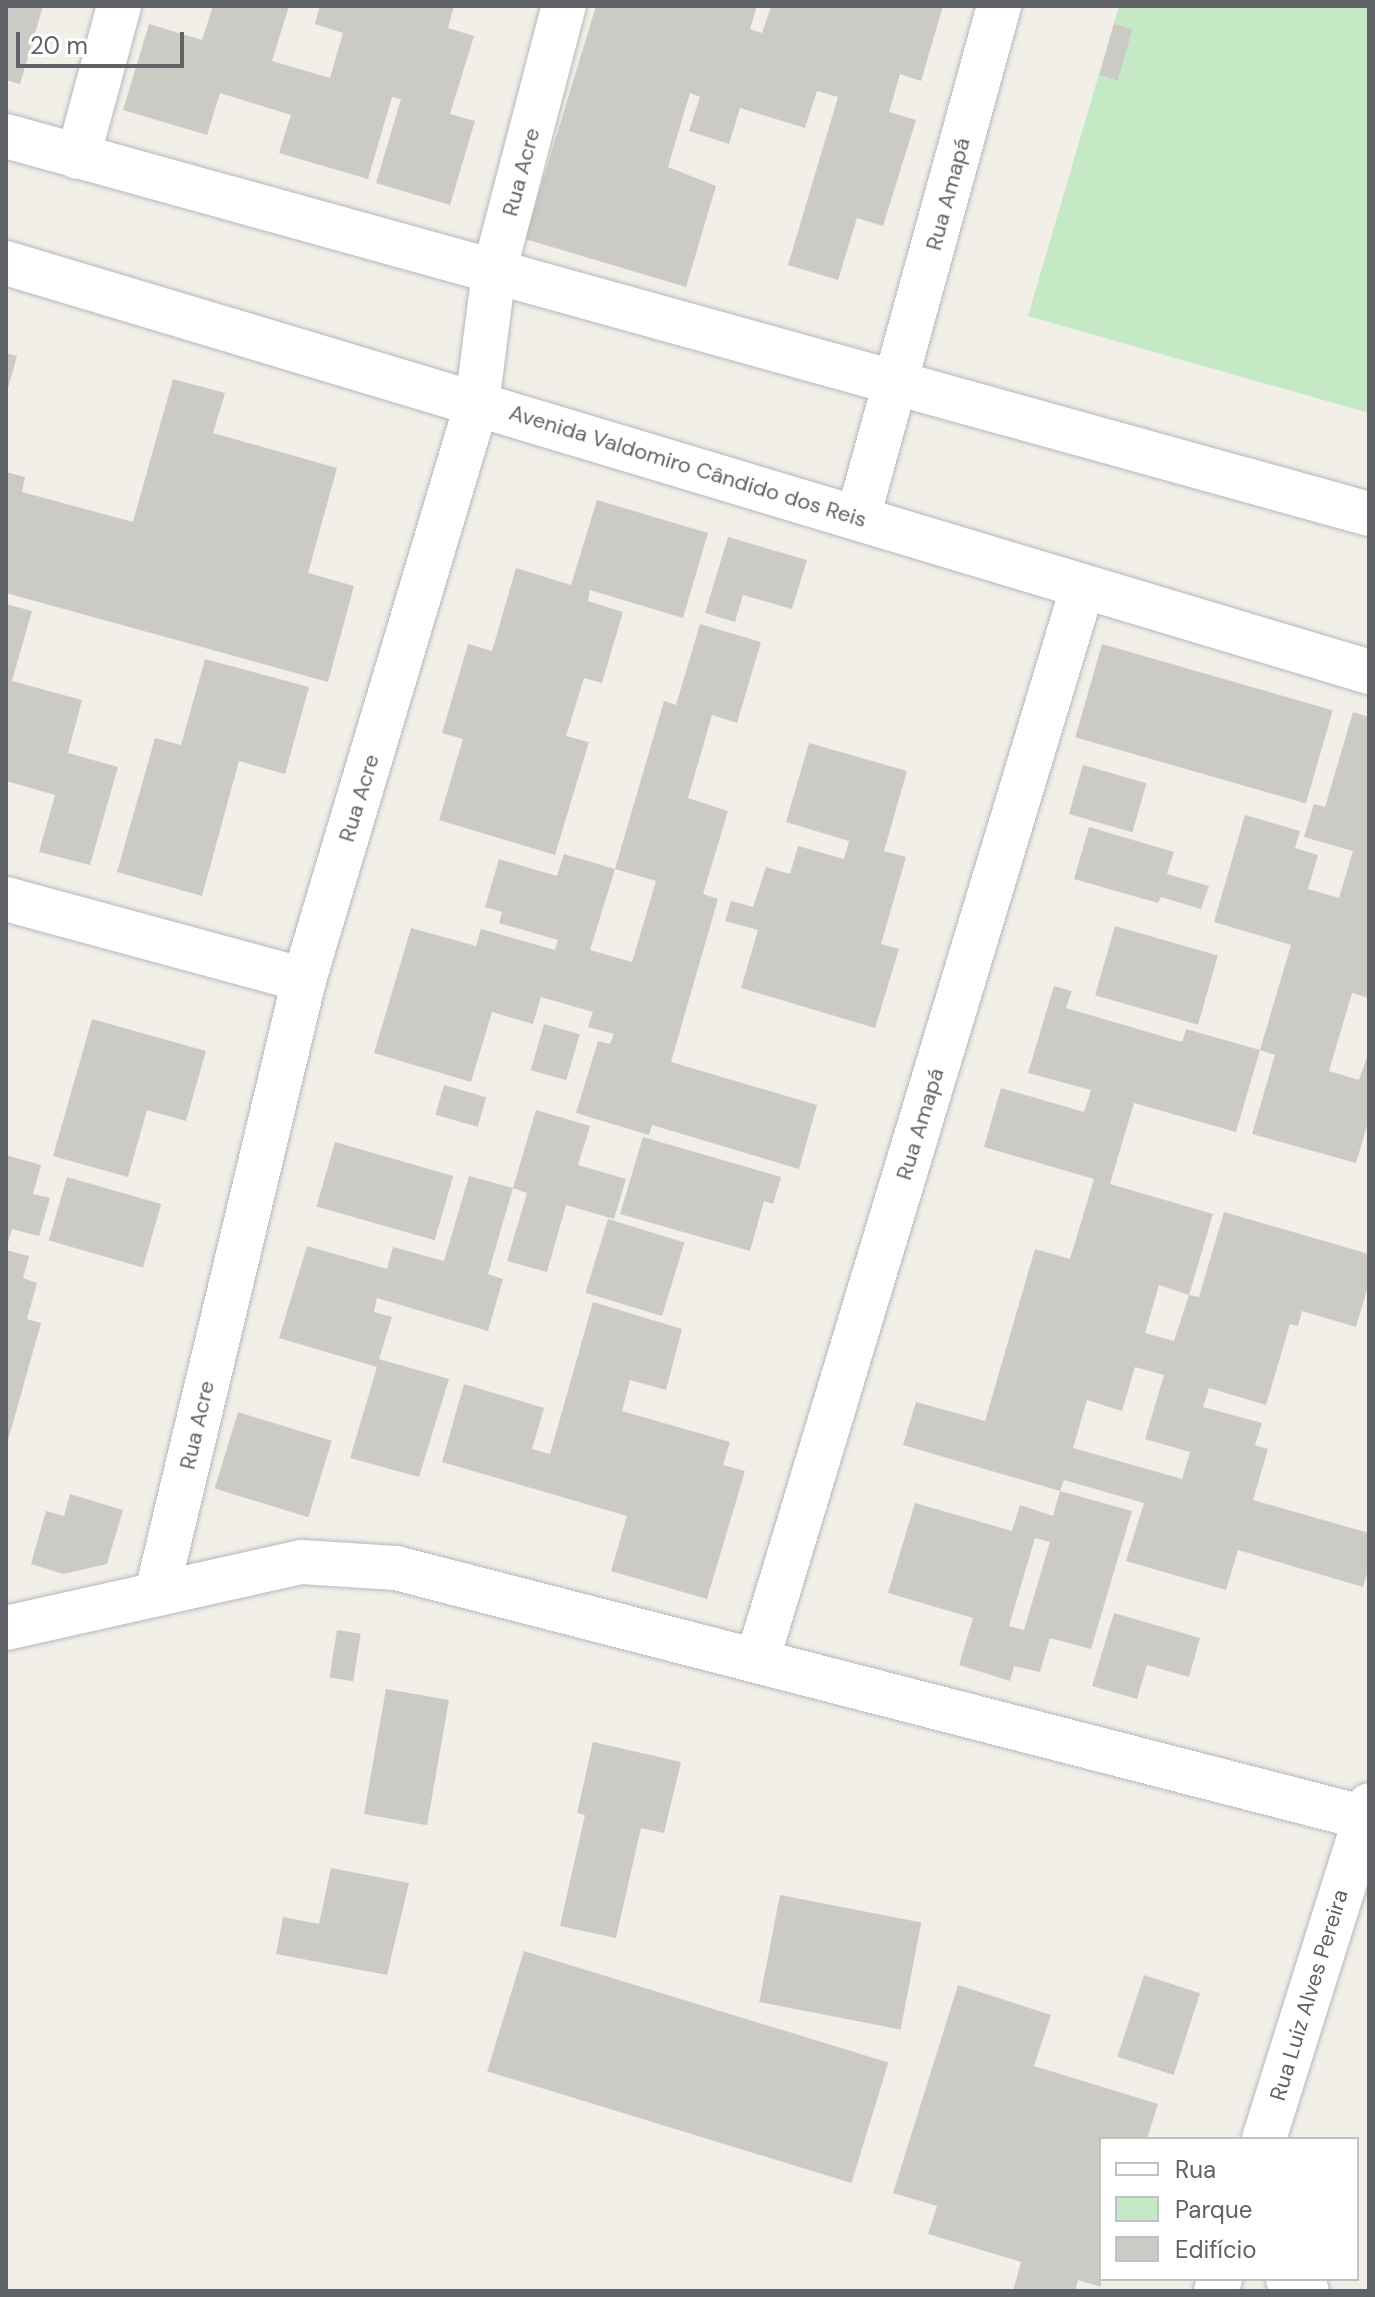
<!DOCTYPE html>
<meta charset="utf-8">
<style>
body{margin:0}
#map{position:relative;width:1375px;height:2297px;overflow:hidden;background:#f1efe8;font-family:"DM Sans",sans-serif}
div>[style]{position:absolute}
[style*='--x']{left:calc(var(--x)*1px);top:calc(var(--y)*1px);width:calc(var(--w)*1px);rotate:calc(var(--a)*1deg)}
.green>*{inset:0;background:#c5e8c5}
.building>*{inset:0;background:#cccac5;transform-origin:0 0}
.roads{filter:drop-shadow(0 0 2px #b5b8bc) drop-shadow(0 0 2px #b5b8bc)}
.minor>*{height:44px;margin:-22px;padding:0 22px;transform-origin:22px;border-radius:22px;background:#fff}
span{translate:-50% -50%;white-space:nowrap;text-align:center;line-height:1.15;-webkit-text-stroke:6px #fff;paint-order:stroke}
.street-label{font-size:22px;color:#5f6368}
.frame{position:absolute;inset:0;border:8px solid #5f6368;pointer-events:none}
.legend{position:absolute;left:1099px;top:2137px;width:260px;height:144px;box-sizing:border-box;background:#fff;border:2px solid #bfc1c3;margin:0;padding:10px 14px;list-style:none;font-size:24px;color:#5f6368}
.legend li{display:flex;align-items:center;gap:16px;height:40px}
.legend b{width:40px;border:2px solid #bfc1c3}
.scale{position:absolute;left:16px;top:32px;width:168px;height:36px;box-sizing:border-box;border:4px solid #5f6368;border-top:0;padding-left:10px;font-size:24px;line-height:28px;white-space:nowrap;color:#5f6368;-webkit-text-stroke:6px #fff;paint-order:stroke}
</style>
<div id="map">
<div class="green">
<i style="clip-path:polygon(1119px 6px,1369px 6px,1369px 413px,1028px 316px)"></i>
</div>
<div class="building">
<i style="clip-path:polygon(6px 6px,43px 6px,20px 84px,6px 80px)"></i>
<i style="clip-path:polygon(213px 6px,289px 6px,272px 61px,330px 78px,343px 33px,315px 24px,320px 6px,454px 6px,448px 28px,474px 36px,450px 114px,475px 121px,450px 205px,376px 183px,401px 99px,392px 97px,368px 179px,279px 153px,291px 115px,220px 93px,207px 135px,123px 110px,149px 24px,202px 40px)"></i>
<i style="clip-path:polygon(596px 6px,757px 6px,750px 29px,762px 33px,771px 6px,943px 6px,921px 81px,900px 74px,889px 112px,916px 120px,883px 226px,857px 218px,838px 280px,788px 265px,838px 97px,817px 91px,805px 128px,740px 108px,729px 144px,689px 131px,700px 97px,690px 93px,668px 167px,716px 186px,686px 287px,525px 239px)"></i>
<i style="left:1114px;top:24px;width:19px;height:53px;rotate:16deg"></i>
<i style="clip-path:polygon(6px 353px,17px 356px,7px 392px,6px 392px)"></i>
<i style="clip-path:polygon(173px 379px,225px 393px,213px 433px,337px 468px,308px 573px,354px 586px,328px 682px,6px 593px,6px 472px,25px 477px,22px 492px,133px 522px)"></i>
<i style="clip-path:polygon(597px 500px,708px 533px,683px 618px,590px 590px,588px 601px,623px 612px,602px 683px,584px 678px,566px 736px,589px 742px,555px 855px,439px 820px,463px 739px,442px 733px,468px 644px,492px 651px,516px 568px,571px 585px)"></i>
<i style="clip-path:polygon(728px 537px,807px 560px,792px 609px,743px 595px,735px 622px,705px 613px)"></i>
<i style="clip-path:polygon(6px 604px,32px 611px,12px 681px,82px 700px,68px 753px,118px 767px,90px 865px,39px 852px,55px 795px,6px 781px)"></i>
<i style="clip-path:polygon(700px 624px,761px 642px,737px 723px,712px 715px,688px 798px,728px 811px,703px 894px,718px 899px,671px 1062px,817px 1105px,799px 1169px,652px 1125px,649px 1135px,576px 1113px,598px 1041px,610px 1044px,614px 1034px,588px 1027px,593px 1012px,541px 997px,533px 1024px,492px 1012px,471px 1082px,374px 1053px,411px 928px,476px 946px,481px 929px,555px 950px,558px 940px,499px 923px,502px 912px,485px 907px,499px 859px,557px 876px,564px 854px,615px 869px,590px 950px,632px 962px,656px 881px,615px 869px,664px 701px,676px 705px)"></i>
<i style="left:1102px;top:644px;width:240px;height:97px;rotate:16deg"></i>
<i style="clip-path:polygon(205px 659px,309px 687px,285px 774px,239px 761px,202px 896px,117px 872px,155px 738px,181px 745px)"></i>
<i style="clip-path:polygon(1353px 712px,1369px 717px,1369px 998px,1352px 993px,1329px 1071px,1359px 1080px,1369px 1051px,1369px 1119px,1356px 1163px,1252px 1134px,1275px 1055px,1260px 1050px,1291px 945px,1214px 922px,1245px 815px,1300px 831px,1295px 848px,1318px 855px,1308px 889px,1339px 898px,1353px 851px,1304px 837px,1314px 804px,1325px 807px)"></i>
<i style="clip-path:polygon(809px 743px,907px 771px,884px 851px,906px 857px,881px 944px,899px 949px,875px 1028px,741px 988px,758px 930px,725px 921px,731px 901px,753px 907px,766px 867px,790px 874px,798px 846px,844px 859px,849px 841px,786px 822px)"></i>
<i style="left:1083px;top:765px;width:66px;height:51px;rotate:16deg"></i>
<i style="clip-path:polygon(1089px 827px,1174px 852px,1167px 874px,1209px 886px,1201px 909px,1161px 897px,1158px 903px,1074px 879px)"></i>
<i style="left:1115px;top:926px;width:107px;height:72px;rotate:16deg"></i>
<i style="clip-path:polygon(evenodd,1054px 986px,1072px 991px,1066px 1008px,1182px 1042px,1186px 1029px,1260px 1050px,1236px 1132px,1134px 1103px,1110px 1184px,1213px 1214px,1189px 1295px,1159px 1285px,1145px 1333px,1174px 1341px,1189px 1295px,1199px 1297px,1224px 1212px,1369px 1254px,1369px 1283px,1356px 1327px,1302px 1311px,1298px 1326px,1290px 1324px,1266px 1405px,1209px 1388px,1203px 1407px,1262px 1423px,1255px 1445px,1268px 1449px,1253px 1500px,1369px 1533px,1369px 1568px,1363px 1587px,1238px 1550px,1226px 1590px,1126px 1561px,1144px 1503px,1064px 1480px,1060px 1491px,903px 1445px,916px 1402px,985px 1421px,1035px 1249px,1070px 1259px,1094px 1179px,984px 1147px,1001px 1088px,1084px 1112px,1091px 1090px,1028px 1073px,1054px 986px,1135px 1367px,1164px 1375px,1145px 1439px,1190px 1452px,1182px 1479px,1073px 1448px,1087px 1400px,1122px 1411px,1135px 1367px)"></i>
<i style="clip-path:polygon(92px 1019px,206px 1051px,186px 1121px,147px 1110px,128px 1177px,53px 1156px)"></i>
<i style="left:544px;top:1024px;width:37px;height:48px;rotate:16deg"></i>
<i style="left:444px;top:1085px;width:44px;height:31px;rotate:16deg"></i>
<i style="clip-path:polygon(536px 1110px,590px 1126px,578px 1165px,626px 1179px,614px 1219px,566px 1205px,547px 1272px,507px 1261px,527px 1193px,513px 1188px)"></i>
<i style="clip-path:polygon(643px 1137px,781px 1177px,773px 1204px,764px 1201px,750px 1251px,620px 1214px)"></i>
<i style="left:335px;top:1142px;width:123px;height:67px;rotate:16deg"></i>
<i style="clip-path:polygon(6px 1155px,41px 1165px,33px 1194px,50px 1198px,39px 1236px,12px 1229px,7px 1246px)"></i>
<i style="clip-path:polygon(469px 1176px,513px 1188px,488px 1274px,503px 1279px,488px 1331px,377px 1298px,374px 1312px,392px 1317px,379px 1359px,449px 1379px,419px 1477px,350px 1458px,377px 1367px,279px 1338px,307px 1246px,387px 1269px,393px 1247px,444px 1261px)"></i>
<i style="left:67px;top:1177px;width:98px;height:66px;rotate:16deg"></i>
<i style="left:608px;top:1219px;width:80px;height:77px;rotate:17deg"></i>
<i style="clip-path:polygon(6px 1250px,29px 1256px,23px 1278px,37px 1283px,27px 1319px,41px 1323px,7px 1444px)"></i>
<i style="clip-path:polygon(593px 1302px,682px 1329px,666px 1390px,630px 1380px,622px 1411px,730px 1442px,723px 1465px,745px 1471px,707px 1599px,611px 1571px,627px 1516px,442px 1462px,464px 1384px,544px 1408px,532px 1449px,550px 1454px)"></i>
<i style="left:238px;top:1412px;width:98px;height:80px;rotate:17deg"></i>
<i style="clip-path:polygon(evenodd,1060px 1491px,1132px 1511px,1091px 1649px,1050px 1638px,1040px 1672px,1014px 1666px,1010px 1681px,959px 1665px,973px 1618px,888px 1593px,915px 1503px,1012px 1531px,1020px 1505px,1053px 1516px,1060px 1491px,1035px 1538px,1050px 1542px,1024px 1630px,1009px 1626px,1035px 1538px)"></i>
<i style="clip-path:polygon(70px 1494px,123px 1510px,107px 1564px,63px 1574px,31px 1564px,46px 1511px,64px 1516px)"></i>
<i style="clip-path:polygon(1114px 1613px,1200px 1638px,1189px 1677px,1147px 1665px,1137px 1699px,1092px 1686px)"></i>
<i style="left:337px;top:1630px;width:24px;height:48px;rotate:9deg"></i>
<i style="left:386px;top:1689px;width:64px;height:127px;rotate:10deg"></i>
<i style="clip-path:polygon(593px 1742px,681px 1762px,664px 1833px,641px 1828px,616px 1938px,560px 1926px,585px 1815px,577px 1813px)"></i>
<i style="clip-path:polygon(331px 1868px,409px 1883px,387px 1975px,276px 1954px,283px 1917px,319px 1924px)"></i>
<i style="left:780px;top:1895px;width:144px;height:109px;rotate:11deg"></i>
<i style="left:524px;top:1951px;width:381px;height:126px;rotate:17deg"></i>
<i style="left:1144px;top:1975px;width:59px;height:86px;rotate:18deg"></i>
<i style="clip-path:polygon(958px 1985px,1051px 2015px,1034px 2066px,1158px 2104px,1147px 2139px,1101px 2139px,1101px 2287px,1078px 2280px,1075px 2291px,1013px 2291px,1021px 2262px,928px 2234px,937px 2206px,893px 2193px)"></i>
</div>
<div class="roads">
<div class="minor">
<i style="--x:6;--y:136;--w:1414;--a:15.5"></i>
<i style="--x:78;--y:157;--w:156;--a:-74.8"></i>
<i style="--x:6;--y:263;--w:1423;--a:16.7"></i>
<i style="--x:858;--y:517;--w:530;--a:-74.57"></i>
<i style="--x:6;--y:899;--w:309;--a:15.2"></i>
<i style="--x:157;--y:1592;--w:629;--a:-76.49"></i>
<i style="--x:304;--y:980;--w:602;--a:-73.31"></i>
<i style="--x:477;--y:403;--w:132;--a:-82.6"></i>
<i style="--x:494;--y:272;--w:275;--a:-75.3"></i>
<i style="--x:6;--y:1628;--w:303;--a:-12.6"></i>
<i style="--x:302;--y:1562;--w:94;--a:3.7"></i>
<i style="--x:396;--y:1568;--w:1005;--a:14.46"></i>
<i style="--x:757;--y:1661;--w:1123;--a:-73.13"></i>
<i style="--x:1264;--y:2139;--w:350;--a:-72.5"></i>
<i style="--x:1288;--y:2279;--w:22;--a:32"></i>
<i style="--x:1216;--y:2291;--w:13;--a:-72"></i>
</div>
</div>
<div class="street-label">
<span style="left:521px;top:172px;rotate:-75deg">Rua Acre</span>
<span style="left:948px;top:194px;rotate:-75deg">Rua Amapá</span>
<span style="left:688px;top:466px;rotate:17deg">Avenida Valdomiro Cândido dos Reis</span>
<span style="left:359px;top:798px;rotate:-73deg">Rua Acre</span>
<span style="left:920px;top:1124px;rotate:-73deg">Rua Amapá</span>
<span style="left:197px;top:1425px;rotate:-77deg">Rua Acre</span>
<span style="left:1309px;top:1995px;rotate:-73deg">Rua Luiz Alves Pereira</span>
</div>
<div class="frame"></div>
<ul class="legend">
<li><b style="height:10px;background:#fff"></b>Rua</li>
<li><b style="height:22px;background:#c5e8c5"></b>Parque</li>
<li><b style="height:22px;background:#cccac5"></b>Edifício</li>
</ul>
<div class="scale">20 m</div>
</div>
